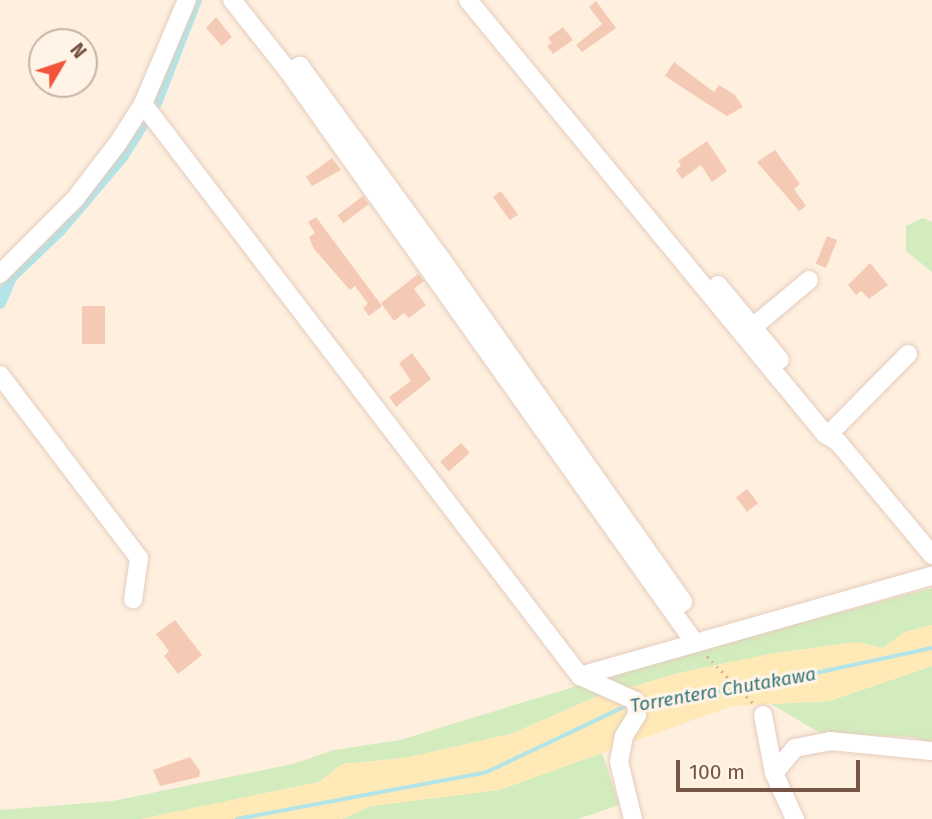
<!DOCTYPE html>
<style>
body{margin:0}
#map{position:relative;width:932px;height:819px;overflow:hidden;background:#feefdf;font-family:"Fira Sans",sans-serif}
div>[style]{position:absolute}
[style*='--x']{left:calc(var(--x)*1px);top:calc(var(--y)*1px);width:calc(var(--w)*1px);rotate:calc(var(--a)*1deg)}
.green>*{inset:0;background:#d3ecbd}
.sand>*{inset:0;background:#ffeab7}
.stream>*{height:3.5px;margin:-1.75px;padding:0 1.75px;transform-origin:1.75px;border-radius:1.75px;background:#b2e4e8}
.canal>*{height:12px;margin:-6px;padding:0 6px;transform-origin:6px;border-radius:6px;background:#b2e4e8}
.building>*{inset:0;background:#f5cab5;transform-origin:0 0}
.path>*{height:2.5px;margin-top:-1.25px;transform-origin:0;background:repeating-linear-gradient(90deg,#d9ad98 0 2px,transparent 0 7px)}
.roads{filter:drop-shadow(0 0 2px #e4ccbd) drop-shadow(0 0 2px #e4ccbd)}
.minor>*{height:18px;margin:-9px;padding:0 9px;transform-origin:9px;border-radius:9px;background:#fff}
span{translate:-50% -50%;white-space:nowrap;text-align:center;line-height:1.15;-webkit-text-stroke:6px #fff4e6;paint-order:stroke}
.water-label{font-size:19px;color:#38767c;font-style:italic}
.north{position:absolute;left:28px;top:28px;width:70px;height:70px;box-sizing:border-box;background:#fff4e6;border:2px solid #c8b4a6;border-radius:50%;rotate:51deg;font-size:19px;font-weight:700;line-height:28px;text-align:center;color:#755345}
.north::after{content:'';display:block;margin:auto;width:24px;height:32px;background:#f1563b;clip-path:polygon(50% 0,100% 100%,50% 72%,0 100%)}
.scale{position:absolute;left:676px;top:760px;width:184px;height:32px;box-sizing:border-box;border:4px solid #755345;border-top:0;padding-left:9px;font-size:21px;line-height:24px;white-space:nowrap;color:#755345;-webkit-text-stroke:5px #fff4e6;paint-order:stroke}
</style>
<div id="map">
<div class="green">
<i style="clip-path:polygon(923px 218px,932px 222px,932px 272px,906px 251px,906px 226px)"></i>
<i style="clip-path:polygon(932px 588px,932px 625px,905px 632px,883px 648px,856px 642px,770px 654px,679px 673px,594px 698px,511px 734px,405px 758px,342px 764px,319px 782px,141px 819px,0 819px,0 810px,113px 801px,293px 764px,334px 750px,400px 740px,665px 659px)"></i>
<i style="clip-path:polygon(932px 666px,932px 744px,913px 737px,820px 733px,771px 704px,829px 701px)"></i>
<i style="clip-path:polygon(602px 753px,619px 805px,578px 819px,341px 819px,371px 806px,499px 790px)"></i>
</div>
<div class="sand">
<i style="clip-path:polygon(932px 625px,932px 666px,829px 701px,732px 706px,499px 790px,371px 806px,341px 819px,141px 819px,319px 782px,342px 764px,405px 758px,511px 734px,594px 698px,679px 673px,770px 654px,857px 642px,883px 648px,905px 632px)"></i>
</div>
<div class="stream">
<i style="--x:642;--y:701;--w:100;--a:-6.9"></i>
<i style="--x:741;--y:689;--w:195;--a:-12.1"></i>
<i style="--x:237;--y:819;--w:254;--a:-10.6"></i>
<i style="--x:487;--y:772;--w:156;--a:-25.4"></i>
</div>
<div class="canal">
<i style="--x:156;--y:103;--w:110;--a:-68.8"></i>
<i style="--x:0;--y:303;--w:28;--a:-67"></i>
<i style="--x:11;--y:277;--w:68;--a:-43.8"></i>
<i style="--x:60;--y:230;--w:96;--a:-49.7"></i>
<i style="--x:122;--y:157;--w:36;--a:-58"></i>
</div>
<div class="building">
<i style="clip-path:polygon(596px 1px,616px 28px,582px 52px,576px 45px,602px 24px,589px 7px)"></i>
<i style="clip-path:polygon(216px 17px,232px 37px,222px 46px,206px 28px)"></i>
<i style="clip-path:polygon(563px 27px,573px 40px,553px 54px,547px 46px,552px 43px,548px 38px)"></i>
<i style="clip-path:polygon(674px 62px,714px 92px,719px 85px,735px 95px,743px 107px,727px 116px,706px 103px,665px 76px)"></i>
<i style="clip-path:polygon(707px 141px,727px 171px,712px 182px,701px 165px,682px 179px,676px 170px,681px 166px,678px 161px)"></i>
<i style="clip-path:polygon(775px 150px,800px 184px,794px 189px,806px 206px,799px 211px,757px 162px)"></i>
<i style="clip-path:polygon(332px 158px,341px 170px,312px 186px,306px 177px)"></i>
<i style="left:501px;top:191px;width:29px;height:10px;rotate:54deg"></i>
<i style="left:363px;top:196px;width:10px;height:32px;rotate:53deg"></i>
<i style="clip-path:polygon(316px 217px,382px 306px,369px 316px,363px 308px,368px 304px,355px 286px,350px 290px,314px 249px,309px 237px,315px 233px,308px 222px)"></i>
<i style="left:827px;top:236px;width:11px;height:30px;rotate:22deg"></i>
<i style="clip-path:polygon(870px 263px,888px 285px,869px 299px,861px 291px,856px 295px,848px 285px)"></i>
<i style="clip-path:polygon(418px 274px,424px 281px,414px 289px,426px 305px,409px 318px,404px 313px,394px 321px,381px 303px)"></i>
<i style="left:82px;top:306px;width:23px;height:38px"></i>
<i style="clip-path:polygon(412px 353px,431px 379px,396px 407px,389px 397px,411px 381px,399px 363px)"></i>
<i style="left:461px;top:443px;width:13px;height:28px;rotate:48deg"></i>
<i style="left:747px;top:489px;width:18px;height:14px;rotate:52deg"></i>
<i style="clip-path:polygon(175px 620px,202px 655px,178px 674px,164px 656px,169px 651px,156px 634px)"></i>
<i style="clip-path:polygon(190px 757px,200px 771px,199px 777px,160px 786px,153px 770px)"></i>
</div>
<div class="path">
<i style="--x:707;--y:656;--w:67;--a:45.6"></i>
</div>
<div class="roads">
<div class="minor">
<i style="--x:232;--y:0;--w:92;--a:51.6"></i>
<i style="--x:289;--y:72;--w:701;--a:54.59"></i>
<i style="--x:468;--y:0;--w:562;--a:50.56"></i>
<i style="--x:825;--y:434;--w:15;--a:32"></i>
<i style="--x:838;--y:442;--w:147;--a:50.2"></i>
<i style="--x:289;--y:72;--w:13;--a:-29"></i>
<i style="--x:300;--y:66;--w:232;--a:53.8"></i>
<i style="--x:437;--y:253;--w:427;--a:54.8"></i>
<i style="--x:683;--y:602;--w:14;--a:144"></i>
<i style="--x:143;--y:104;--w:720;--a:52.62"></i>
<i style="--x:580;--y:676;--w:61;--a:24.1"></i>
<i style="--x:636;--y:701;--w:14;--a:86"></i>
<i style="--x:637;--y:715;--w:25;--a:122"></i>
<i style="--x:624;--y:736;--w:26;--a:101"></i>
<i style="--x:619;--y:762;--w:59;--a:76.2"></i>
<i style="--x:0;--y:274;--w:106;--a:-45"></i>
<i style="--x:75;--y:199;--w:71;--a:-52.5"></i>
<i style="--x:118;--y:143;--w:46;--a:-57.3"></i>
<i style="--x:143;--y:104;--w:113;--a:-67.1"></i>
<i style="--x:718;--y:285;--w:97;--a:50.4"></i>
<i style="--x:753;--y:327;--w:73;--a:-40"></i>
<i style="--x:0;--y:375;--w:230;--a:52.8"></i>
<i style="--x:139;--y:558;--w:42;--a:98.1"></i>
<i style="--x:835;--y:428;--w:104;--a:-45.4"></i>
<i style="--x:580;--y:676;--w:366;--a:-15.9"></i>
<i style="--x:763;--y:715;--w:59;--a:79.3"></i>
<i style="--x:774;--y:773;--w:51;--a:65.5"></i>
<i style="--x:774;--y:773;--w:33;--a:-50"></i>
<i style="--x:795;--y:748;--w:36;--a:-11"></i>
<i style="--x:830;--y:741;--w:102;--a:5.6"></i>
</div>
</div>
<div class="water-label">
<span style="left:723px;top:690px;rotate:-10deg">Torrentera Chutakawa</span>
</div>
<div class="north">N</div>
<div class="scale">100 m</div>
</div>
